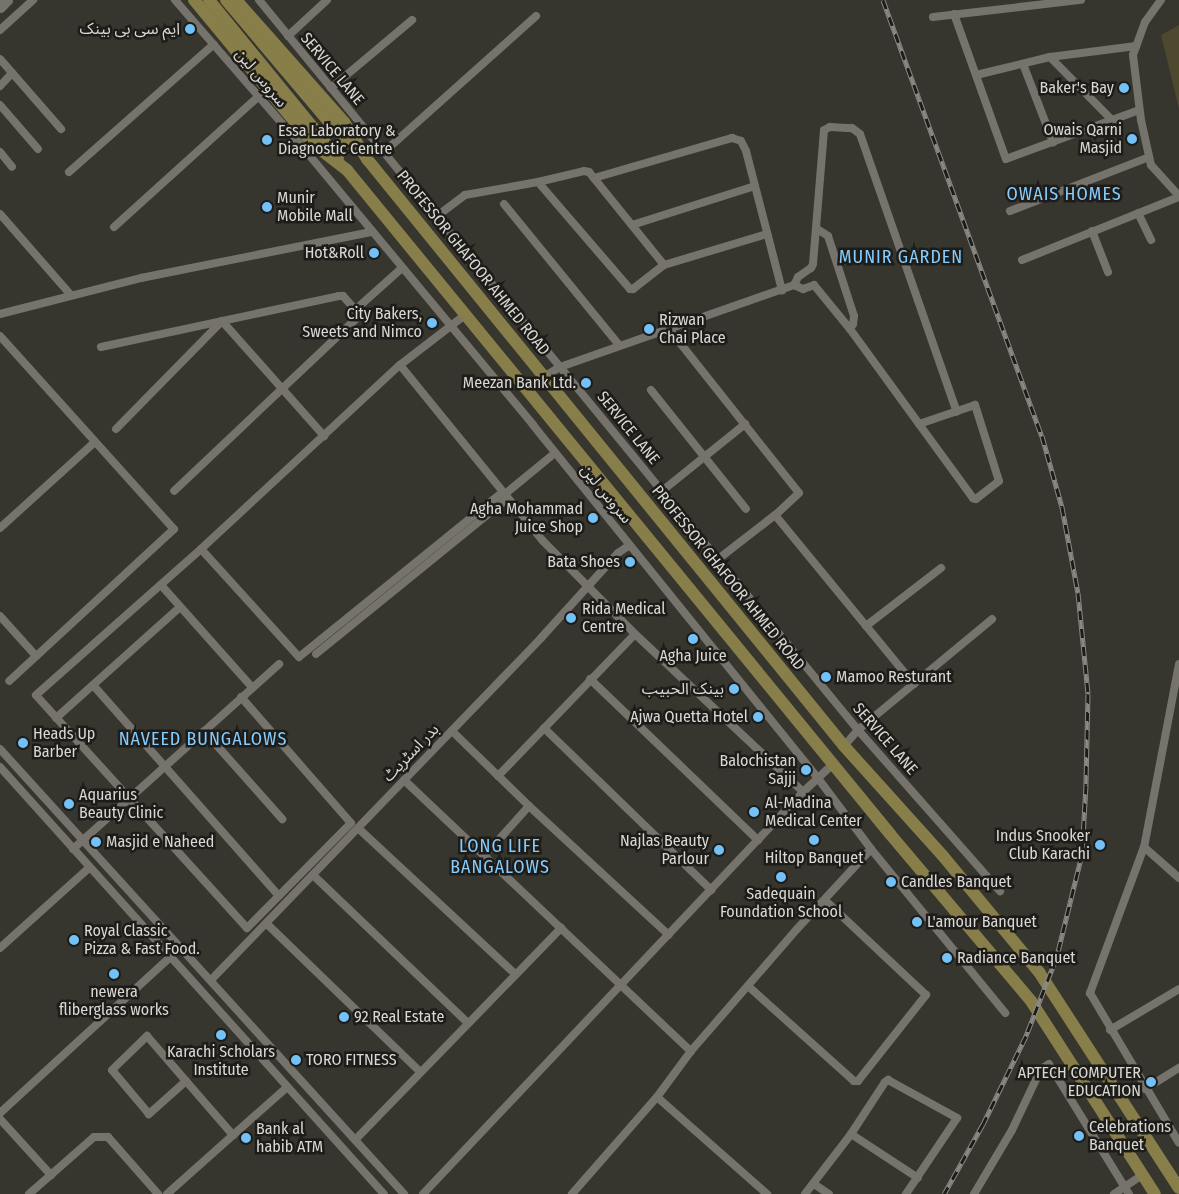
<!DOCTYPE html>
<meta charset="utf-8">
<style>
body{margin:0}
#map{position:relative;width:1179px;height:1194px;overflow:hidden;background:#36352e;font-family:"Fira Sans Condensed","Noto Sans Arabic",sans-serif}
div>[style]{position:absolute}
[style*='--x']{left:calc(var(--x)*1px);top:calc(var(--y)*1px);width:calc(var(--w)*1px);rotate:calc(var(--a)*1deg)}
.green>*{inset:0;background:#4d482e}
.minor>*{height:8px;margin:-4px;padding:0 4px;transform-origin:4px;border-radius:4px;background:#75736c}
.secondary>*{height:11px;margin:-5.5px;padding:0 5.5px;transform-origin:5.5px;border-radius:5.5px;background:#75736c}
.primary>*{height:12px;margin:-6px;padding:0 6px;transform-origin:6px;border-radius:6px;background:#877e49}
.rail>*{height:5px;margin-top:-2.5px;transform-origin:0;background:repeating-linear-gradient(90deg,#1d1c19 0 9px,#898882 0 18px);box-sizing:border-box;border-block:1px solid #898882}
.dots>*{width:14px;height:14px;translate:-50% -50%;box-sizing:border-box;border:2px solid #1d1c19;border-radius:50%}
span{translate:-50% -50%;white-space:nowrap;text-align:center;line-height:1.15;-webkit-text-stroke:5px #1d1c19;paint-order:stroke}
.poi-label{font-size:16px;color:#d9d8d4}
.right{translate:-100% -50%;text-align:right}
.left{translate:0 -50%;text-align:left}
.street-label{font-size:16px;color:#d9d8d4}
.neighbourhood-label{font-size:18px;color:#86cdfe;letter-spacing:1px}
</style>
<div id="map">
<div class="green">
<i style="clip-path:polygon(1179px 25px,1179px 109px,1161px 35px)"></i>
</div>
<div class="minor">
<i style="--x:175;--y:0;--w:198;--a:49.1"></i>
<i style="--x:305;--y:150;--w:357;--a:50.3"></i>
<i style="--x:533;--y:425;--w:452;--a:51.1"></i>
<i style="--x:817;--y:777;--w:90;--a:53.1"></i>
<i style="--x:871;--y:849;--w:212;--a:50.7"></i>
<i style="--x:259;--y:0;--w:944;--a:50.63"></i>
<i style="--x:858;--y:730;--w:215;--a:48.6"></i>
<i style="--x:1161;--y:0;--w:27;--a:126"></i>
<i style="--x:1145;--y:22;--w:35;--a:110"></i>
<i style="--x:1133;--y:55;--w:65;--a:83"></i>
<i style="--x:1141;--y:120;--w:46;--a:77.5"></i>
<i style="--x:1151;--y:165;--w:42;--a:47.9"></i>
<i style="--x:954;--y:14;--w:154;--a:70.3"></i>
<i style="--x:1006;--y:159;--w:142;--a:-20.2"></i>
<i style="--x:933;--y:17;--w:149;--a:-6.6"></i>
<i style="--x:0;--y:30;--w:45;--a:-42.3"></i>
<i style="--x:288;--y:36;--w:53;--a:-42.7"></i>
<i style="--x:1050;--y:57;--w:88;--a:45.5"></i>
<i style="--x:0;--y:59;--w:93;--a:48.9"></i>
<i style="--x:1023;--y:64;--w:84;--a:69"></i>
<i style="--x:976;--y:75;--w:76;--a:-13.7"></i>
<i style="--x:1050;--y:57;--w:87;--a:-7.3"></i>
<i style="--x:0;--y:86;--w:18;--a:-47"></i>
<i style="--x:331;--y:88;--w:106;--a:-40"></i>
<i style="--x:0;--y:105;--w:58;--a:49.2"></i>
<i style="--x:0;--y:152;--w:19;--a:51"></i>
<i style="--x:384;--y:152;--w:204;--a:-41.8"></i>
<i style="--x:69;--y:172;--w:193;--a:-41.4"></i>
<i style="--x:594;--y:178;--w:144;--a:-16.2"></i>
<i style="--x:732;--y:138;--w:9;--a:18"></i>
<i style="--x:741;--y:141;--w:11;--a:63"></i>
<i style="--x:746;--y:151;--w:144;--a:75.5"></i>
<i style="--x:538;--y:182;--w:141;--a:49.3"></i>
<i style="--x:630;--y:289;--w:3;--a:0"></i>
<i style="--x:633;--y:289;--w:39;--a:-38"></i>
<i style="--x:664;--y:265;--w:108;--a:-16.8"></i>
<i style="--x:504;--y:204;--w:182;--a:50.8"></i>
<i style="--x:1010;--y:211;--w:149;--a:-21.2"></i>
<i style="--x:1138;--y:213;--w:30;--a:64"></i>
<i style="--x:0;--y:214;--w:108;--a:48.8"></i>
<i style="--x:437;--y:216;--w:35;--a:-37"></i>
<i style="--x:465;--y:195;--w:74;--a:-10.1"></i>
<i style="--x:538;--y:182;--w:47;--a:-13.4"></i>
<i style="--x:584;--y:171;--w:5;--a:11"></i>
<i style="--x:589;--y:172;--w:119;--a:51.1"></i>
<i style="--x:632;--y:225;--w:129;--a:-17.6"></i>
<i style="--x:114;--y:227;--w:195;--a:-42.1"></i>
<i style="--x:817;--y:229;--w:13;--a:32"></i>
<i style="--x:828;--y:236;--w:84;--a:72"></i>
<i style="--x:854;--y:316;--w:8;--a:97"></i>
<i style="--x:853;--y:324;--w:6;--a:121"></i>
<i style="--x:1092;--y:231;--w:44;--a:68.7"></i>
<i style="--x:1022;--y:260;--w:169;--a:-21.9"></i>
<i style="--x:794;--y:285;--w:9;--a:-63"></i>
<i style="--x:798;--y:277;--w:16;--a:-35"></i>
<i style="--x:811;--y:268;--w:4;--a:-63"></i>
<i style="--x:813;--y:264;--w:134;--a:-85.3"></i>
<i style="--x:824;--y:130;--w:7;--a:-27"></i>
<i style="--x:830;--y:127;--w:22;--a:3"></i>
<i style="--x:852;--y:128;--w:10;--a:37"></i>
<i style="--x:860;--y:134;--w:294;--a:70.8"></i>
<i style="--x:355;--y:310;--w:63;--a:-41.8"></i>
<i style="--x:0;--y:314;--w:146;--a:-14.3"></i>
<i style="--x:141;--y:278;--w:236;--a:-11.3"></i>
<i style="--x:669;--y:329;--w:209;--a:51.6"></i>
<i style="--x:799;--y:493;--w:33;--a:137"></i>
<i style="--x:775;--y:515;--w:73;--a:142.2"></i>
<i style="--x:0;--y:336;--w:260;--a:48"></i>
<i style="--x:174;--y:529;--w:224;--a:137.3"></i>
<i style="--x:101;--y:347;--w:243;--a:-12.1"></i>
<i style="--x:339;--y:296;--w:4;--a:0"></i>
<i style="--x:343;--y:296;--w:24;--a:48"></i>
<i style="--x:359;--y:314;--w:3;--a:108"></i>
<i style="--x:358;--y:317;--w:253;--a:136.6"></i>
<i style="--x:400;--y:365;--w:227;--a:50.9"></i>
<i style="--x:543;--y:541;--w:131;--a:45.3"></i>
<i style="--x:635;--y:634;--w:231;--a:43.2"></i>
<i style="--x:545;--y:376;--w:17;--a:-31"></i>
<i style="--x:560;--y:367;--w:248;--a:-19.3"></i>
<i style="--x:794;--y:285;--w:10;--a:24"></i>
<i style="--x:803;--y:289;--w:12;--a:-20"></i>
<i style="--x:814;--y:285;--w:57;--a:50.7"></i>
<i style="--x:850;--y:329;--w:117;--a:54"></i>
<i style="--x:919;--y:424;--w:92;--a:53.9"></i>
<i style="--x:973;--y:498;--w:3;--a:18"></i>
<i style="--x:976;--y:499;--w:29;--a:-38"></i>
<i style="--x:999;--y:481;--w:80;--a:-107.5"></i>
<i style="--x:975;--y:405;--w:59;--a:161.3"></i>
<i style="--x:651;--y:390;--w:152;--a:51.4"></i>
<i style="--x:116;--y:429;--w:151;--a:-45.5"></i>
<i style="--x:222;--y:321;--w:154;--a:48.4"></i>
<i style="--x:662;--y:491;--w:107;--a:-38.9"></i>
<i style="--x:505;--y:494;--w:65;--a:-39.4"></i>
<i style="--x:775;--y:515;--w:219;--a:50.6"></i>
<i style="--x:0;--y:528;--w:128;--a:-42.2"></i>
<i style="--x:201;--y:549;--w:146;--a:47.8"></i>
<i style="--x:299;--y:657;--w:262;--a:-39"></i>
<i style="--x:161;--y:585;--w:137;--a:48.3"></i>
<i style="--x:0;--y:616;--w:54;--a:48"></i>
<i style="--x:866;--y:626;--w:95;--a:-37.7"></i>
<i style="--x:316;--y:654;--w:247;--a:-39.1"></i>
<i style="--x:1179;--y:664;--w:186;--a:100.8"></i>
<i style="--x:1144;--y:847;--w:47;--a:41.5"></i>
<i style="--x:590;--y:679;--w:233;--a:43.8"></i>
<i style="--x:93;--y:685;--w:281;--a:48.6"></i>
<i style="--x:241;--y:697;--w:167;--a:48.9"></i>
<i style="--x:351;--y:823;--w:148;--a:134.7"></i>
<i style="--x:247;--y:928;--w:314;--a:-132.2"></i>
<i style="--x:36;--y:695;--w:220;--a:-41.5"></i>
<i style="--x:201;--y:549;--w:271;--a:-42.8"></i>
<i style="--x:400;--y:365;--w:82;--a:-37.6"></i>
<i style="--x:56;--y:718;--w:166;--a:-41.8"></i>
<i style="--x:544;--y:728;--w:233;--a:44.1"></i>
<i style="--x:204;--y:731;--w:118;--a:48.4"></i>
<i style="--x:452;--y:731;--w:107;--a:44.2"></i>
<i style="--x:529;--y:806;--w:190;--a:42.7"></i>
<i style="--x:844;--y:746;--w:21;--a:-49"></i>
<i style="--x:858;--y:730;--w:174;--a:-39.6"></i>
<i style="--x:0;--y:749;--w:601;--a:47.76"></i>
<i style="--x:0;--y:767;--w:574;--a:48.04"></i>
<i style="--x:498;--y:776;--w:197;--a:-46"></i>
<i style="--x:404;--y:780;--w:395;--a:43.4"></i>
<i style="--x:358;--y:828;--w:214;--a:42.9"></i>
<i style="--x:1144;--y:847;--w:156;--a:110.3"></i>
<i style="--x:1090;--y:993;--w:174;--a:59.3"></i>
<i style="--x:73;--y:849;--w:277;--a:-41.9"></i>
<i style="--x:485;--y:855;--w:66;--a:-48.1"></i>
<i style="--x:313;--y:875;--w:214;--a:43.7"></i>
<i style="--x:267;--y:924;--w:213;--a:44"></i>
<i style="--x:0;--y:948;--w:120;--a:-42"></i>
<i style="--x:211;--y:980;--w:475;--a:-46"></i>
<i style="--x:541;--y:638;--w:115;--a:-47.8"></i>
<i style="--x:618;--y:553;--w:14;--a:-34"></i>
<i style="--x:748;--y:986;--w:142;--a:41.9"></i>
<i style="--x:854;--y:1081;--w:4;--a:0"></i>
<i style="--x:858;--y:1081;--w:110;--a:-51.7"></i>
<i style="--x:926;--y:995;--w:139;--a:-136.8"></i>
<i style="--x:1110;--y:1030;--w:80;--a:-30.7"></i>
<i style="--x:186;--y:1081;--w:50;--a:138.3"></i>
<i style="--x:149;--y:1114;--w:57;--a:-130.1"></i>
<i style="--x:112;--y:1070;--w:49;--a:-44.2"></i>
<i style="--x:147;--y:1036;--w:60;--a:49.1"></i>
<i style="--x:186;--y:1081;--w:72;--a:49"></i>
<i style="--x:1145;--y:1089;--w:40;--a:-32"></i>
<i style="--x:657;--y:1097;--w:147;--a:41.4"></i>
<i style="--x:0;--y:1113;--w:231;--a:-42.5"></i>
<i style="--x:0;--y:1119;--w:76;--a:47.7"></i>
<i style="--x:851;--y:1134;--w:80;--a:33.3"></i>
<i style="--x:355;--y:1140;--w:296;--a:-45.8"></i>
<i style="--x:814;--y:1184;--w:18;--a:34"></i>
<i style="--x:29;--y:1194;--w:86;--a:-41.2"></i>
<i style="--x:94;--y:1137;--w:14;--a:0"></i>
<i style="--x:108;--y:1137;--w:76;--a:48.7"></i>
<i style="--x:167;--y:1194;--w:161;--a:-41.7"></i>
<i style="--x:423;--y:1194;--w:553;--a:-46.61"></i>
<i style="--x:803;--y:792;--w:41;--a:-43"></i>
<i style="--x:572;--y:1194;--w:129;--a:-48.8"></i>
<i style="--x:657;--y:1097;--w:57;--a:-53.5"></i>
<i style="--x:691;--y:1051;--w:162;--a:-49"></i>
<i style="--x:797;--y:929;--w:109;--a:-47.2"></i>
<i style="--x:805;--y:1194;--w:76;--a:-52.5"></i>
<i style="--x:851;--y:1134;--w:62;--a:-56.8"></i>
<i style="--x:885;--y:1082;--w:4;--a:-34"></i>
<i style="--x:888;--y:1080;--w:79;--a:28.8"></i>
<i style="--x:957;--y:1118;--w:92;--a:123.9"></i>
<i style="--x:974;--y:1194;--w:74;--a:-59.3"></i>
<i style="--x:1012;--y:1130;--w:68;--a:-64.6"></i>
<i style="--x:1041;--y:1069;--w:9;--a:-32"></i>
<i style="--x:1049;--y:1064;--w:153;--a:58.4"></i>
<i style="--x:1114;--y:1194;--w:34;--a:-34"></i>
</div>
<div class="secondary">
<i style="--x:0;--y:7;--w:10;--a:-45"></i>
</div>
<div class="primary">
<i style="--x:194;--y:0;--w:187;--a:50.4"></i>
<i style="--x:313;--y:144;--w:43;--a:37.4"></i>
<i style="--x:347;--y:170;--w:858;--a:50.72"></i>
<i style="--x:890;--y:834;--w:219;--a:49.8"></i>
<i style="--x:1031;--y:1001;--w:229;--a:57.3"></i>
<i style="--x:209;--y:0;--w:204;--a:50.8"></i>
<i style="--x:226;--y:0;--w:169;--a:49.8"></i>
<i style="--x:335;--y:129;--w:26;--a:43"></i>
<i style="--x:236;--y:0;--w:163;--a:48.5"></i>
<i style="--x:344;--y:122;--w:44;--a:58.1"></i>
<i style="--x:367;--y:159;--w:756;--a:50.9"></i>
<i style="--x:844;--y:746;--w:148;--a:48"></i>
<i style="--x:943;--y:856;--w:151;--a:50.4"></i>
<i style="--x:1039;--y:972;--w:257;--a:57.1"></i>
</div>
<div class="rail">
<i style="--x:883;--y:0;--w:464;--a:70"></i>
<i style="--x:1042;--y:436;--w:74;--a:74.3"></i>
<i style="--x:1062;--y:507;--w:87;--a:79.5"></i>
<i style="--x:1078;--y:593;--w:101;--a:84.3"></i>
<i style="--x:1088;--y:694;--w:91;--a:91.3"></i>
<i style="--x:1086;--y:785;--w:69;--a:93.3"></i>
<i style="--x:1082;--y:854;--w:105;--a:103.8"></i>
<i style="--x:1057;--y:956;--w:86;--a:111.2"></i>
<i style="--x:1026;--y:1036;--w:98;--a:116"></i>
<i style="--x:983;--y:1124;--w:80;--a:119.1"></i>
</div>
<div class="dots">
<i style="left:190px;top:29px;background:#73c1f6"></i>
<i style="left:1124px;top:88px;background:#73c1f6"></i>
<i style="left:1132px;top:139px;background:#73c1f6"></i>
<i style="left:267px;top:140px;background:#73c1f6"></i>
<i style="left:267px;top:207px;background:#73c1f6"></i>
<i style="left:374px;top:253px;background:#73c1f6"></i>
<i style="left:432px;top:323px;background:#73c1f6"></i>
<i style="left:649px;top:329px;background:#73c1f6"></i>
<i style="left:586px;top:383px;background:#73c1f6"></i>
<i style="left:593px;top:518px;background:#73c1f6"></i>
<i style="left:630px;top:562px;background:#73c1f6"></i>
<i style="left:571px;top:618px;background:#73c1f6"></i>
<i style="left:693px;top:639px;background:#73c1f6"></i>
<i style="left:826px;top:677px;background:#73c1f6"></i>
<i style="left:734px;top:689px;background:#73c1f6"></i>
<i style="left:758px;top:717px;background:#73c1f6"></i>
<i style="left:23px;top:743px;background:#73c1f6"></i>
<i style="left:806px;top:770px;background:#73c1f6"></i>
<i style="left:69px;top:804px;background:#73c1f6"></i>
<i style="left:754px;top:812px;background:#73c1f6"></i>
<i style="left:814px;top:840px;background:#73c1f6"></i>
<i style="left:96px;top:842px;background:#73c1f6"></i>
<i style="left:1100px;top:845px;background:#73c1f6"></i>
<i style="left:719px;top:850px;background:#73c1f6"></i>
<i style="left:781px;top:877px;background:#73c1f6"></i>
<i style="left:891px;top:882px;background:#73c1f6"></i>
<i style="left:917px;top:922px;background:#73c1f6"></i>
<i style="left:74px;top:940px;background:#73c1f6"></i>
<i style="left:947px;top:958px;background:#73c1f6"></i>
<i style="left:114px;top:974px;background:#73c1f6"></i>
<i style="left:344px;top:1017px;background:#73c1f6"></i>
<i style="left:221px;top:1035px;background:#73c1f6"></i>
<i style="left:296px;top:1060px;background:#73c1f6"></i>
<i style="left:1151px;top:1082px;background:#73c1f6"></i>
<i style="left:1079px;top:1136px;background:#73c1f6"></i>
<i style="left:246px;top:1138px;background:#73c1f6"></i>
</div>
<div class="poi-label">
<span class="right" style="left:180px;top:29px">ایم سی بی بینک</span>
<span class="right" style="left:1114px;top:88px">Baker's Bay</span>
<span class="right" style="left:1122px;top:139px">Owais Qarni<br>Masjid</span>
<span class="left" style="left:278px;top:140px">Essa Laboratory &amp;<br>Diagnostic Centre</span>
<span class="left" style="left:277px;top:207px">Munir<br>Mobile Mall</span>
<span class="right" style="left:364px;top:253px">Hot&amp;Roll</span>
<span class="right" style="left:422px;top:323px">City Bakers,<br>Sweets and Nimco</span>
<span class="left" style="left:659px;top:329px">Rizwan<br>Chai Place</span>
<span class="right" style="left:576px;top:383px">Meezan Bank Ltd.</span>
<span class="right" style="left:583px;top:518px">Agha Mohammad<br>Juice Shop</span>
<span class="right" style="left:620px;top:562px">Bata Shoes</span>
<span class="left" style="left:582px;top:618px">Rida Medical<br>Centre</span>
<span style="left:693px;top:656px">Agha Juice</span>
<span class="left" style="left:836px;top:677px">Mamoo Resturant</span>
<span class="right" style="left:724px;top:689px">بينک الحبيب</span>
<span class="right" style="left:748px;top:717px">Ajwa Quetta Hotel</span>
<span class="left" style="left:33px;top:743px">Heads Up<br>Barber</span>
<span class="right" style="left:796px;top:770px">Balochistan<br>Sajji</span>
<span class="left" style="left:79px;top:804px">Aquarius<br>Beauty Clinic</span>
<span class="left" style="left:765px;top:812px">Al-Madina<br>Medical Center</span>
<span class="right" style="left:1090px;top:845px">Indus Snooker<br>Club Karachi</span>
<span class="right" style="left:709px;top:850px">Najlas Beauty<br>Parlour</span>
<span class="left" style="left:106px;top:842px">Masjid e Naheed</span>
<span style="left:814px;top:858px">Hiltop Banquet</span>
<span class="left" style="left:901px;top:882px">Candles Banquet</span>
<span style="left:781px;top:903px">Sadequain<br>Foundation School</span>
<span class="left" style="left:927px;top:922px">L'amour Banquet</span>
<span class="left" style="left:84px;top:940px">Royal Classic<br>Pizza &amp; Fast Food.</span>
<span class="left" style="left:957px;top:958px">Radiance Banquet</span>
<span style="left:114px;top:1001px">newera<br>fliberglass works</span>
<span class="left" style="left:354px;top:1017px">92 Real Estate</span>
<span style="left:221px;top:1061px">Karachi Scholars<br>Institute</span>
<span class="left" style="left:306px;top:1060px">TORO FITNESS</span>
<span class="right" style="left:1141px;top:1082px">APTECH COMPUTER<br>EDUCATION</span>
<span class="left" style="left:1089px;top:1136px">Celebrations<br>Banquet</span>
<span class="left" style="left:256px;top:1138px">Bank al<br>habib ATM</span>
</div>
<div class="street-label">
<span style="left:332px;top:69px;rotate:50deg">SERVICE LANE</span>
<span style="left:261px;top:78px;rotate:50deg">سروس لین</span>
<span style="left:473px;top:263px;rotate:51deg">PROFESSOR GHAFOOR AHMED ROAD</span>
<span style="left:628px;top:428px;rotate:51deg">SERVICE LANE</span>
<span style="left:606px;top:494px;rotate:51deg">سروس لین</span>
<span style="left:728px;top:578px;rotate:51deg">PROFESSOR GHAFOOR AHMED ROAD</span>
<span style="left:885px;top:739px;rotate:49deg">SERVICE LANE</span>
<span style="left:411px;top:753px;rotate:-46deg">بدر اسٹریٹ</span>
</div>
<div class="neighbourhood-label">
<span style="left:1064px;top:194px">OWAIS HOMES</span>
<span style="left:901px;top:257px">MUNIR GARDEN</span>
<span style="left:203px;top:739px">NAVEED BUNGALOWS</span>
<span style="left:500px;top:857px">LONG LIFE<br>BANGALOWS</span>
</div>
</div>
